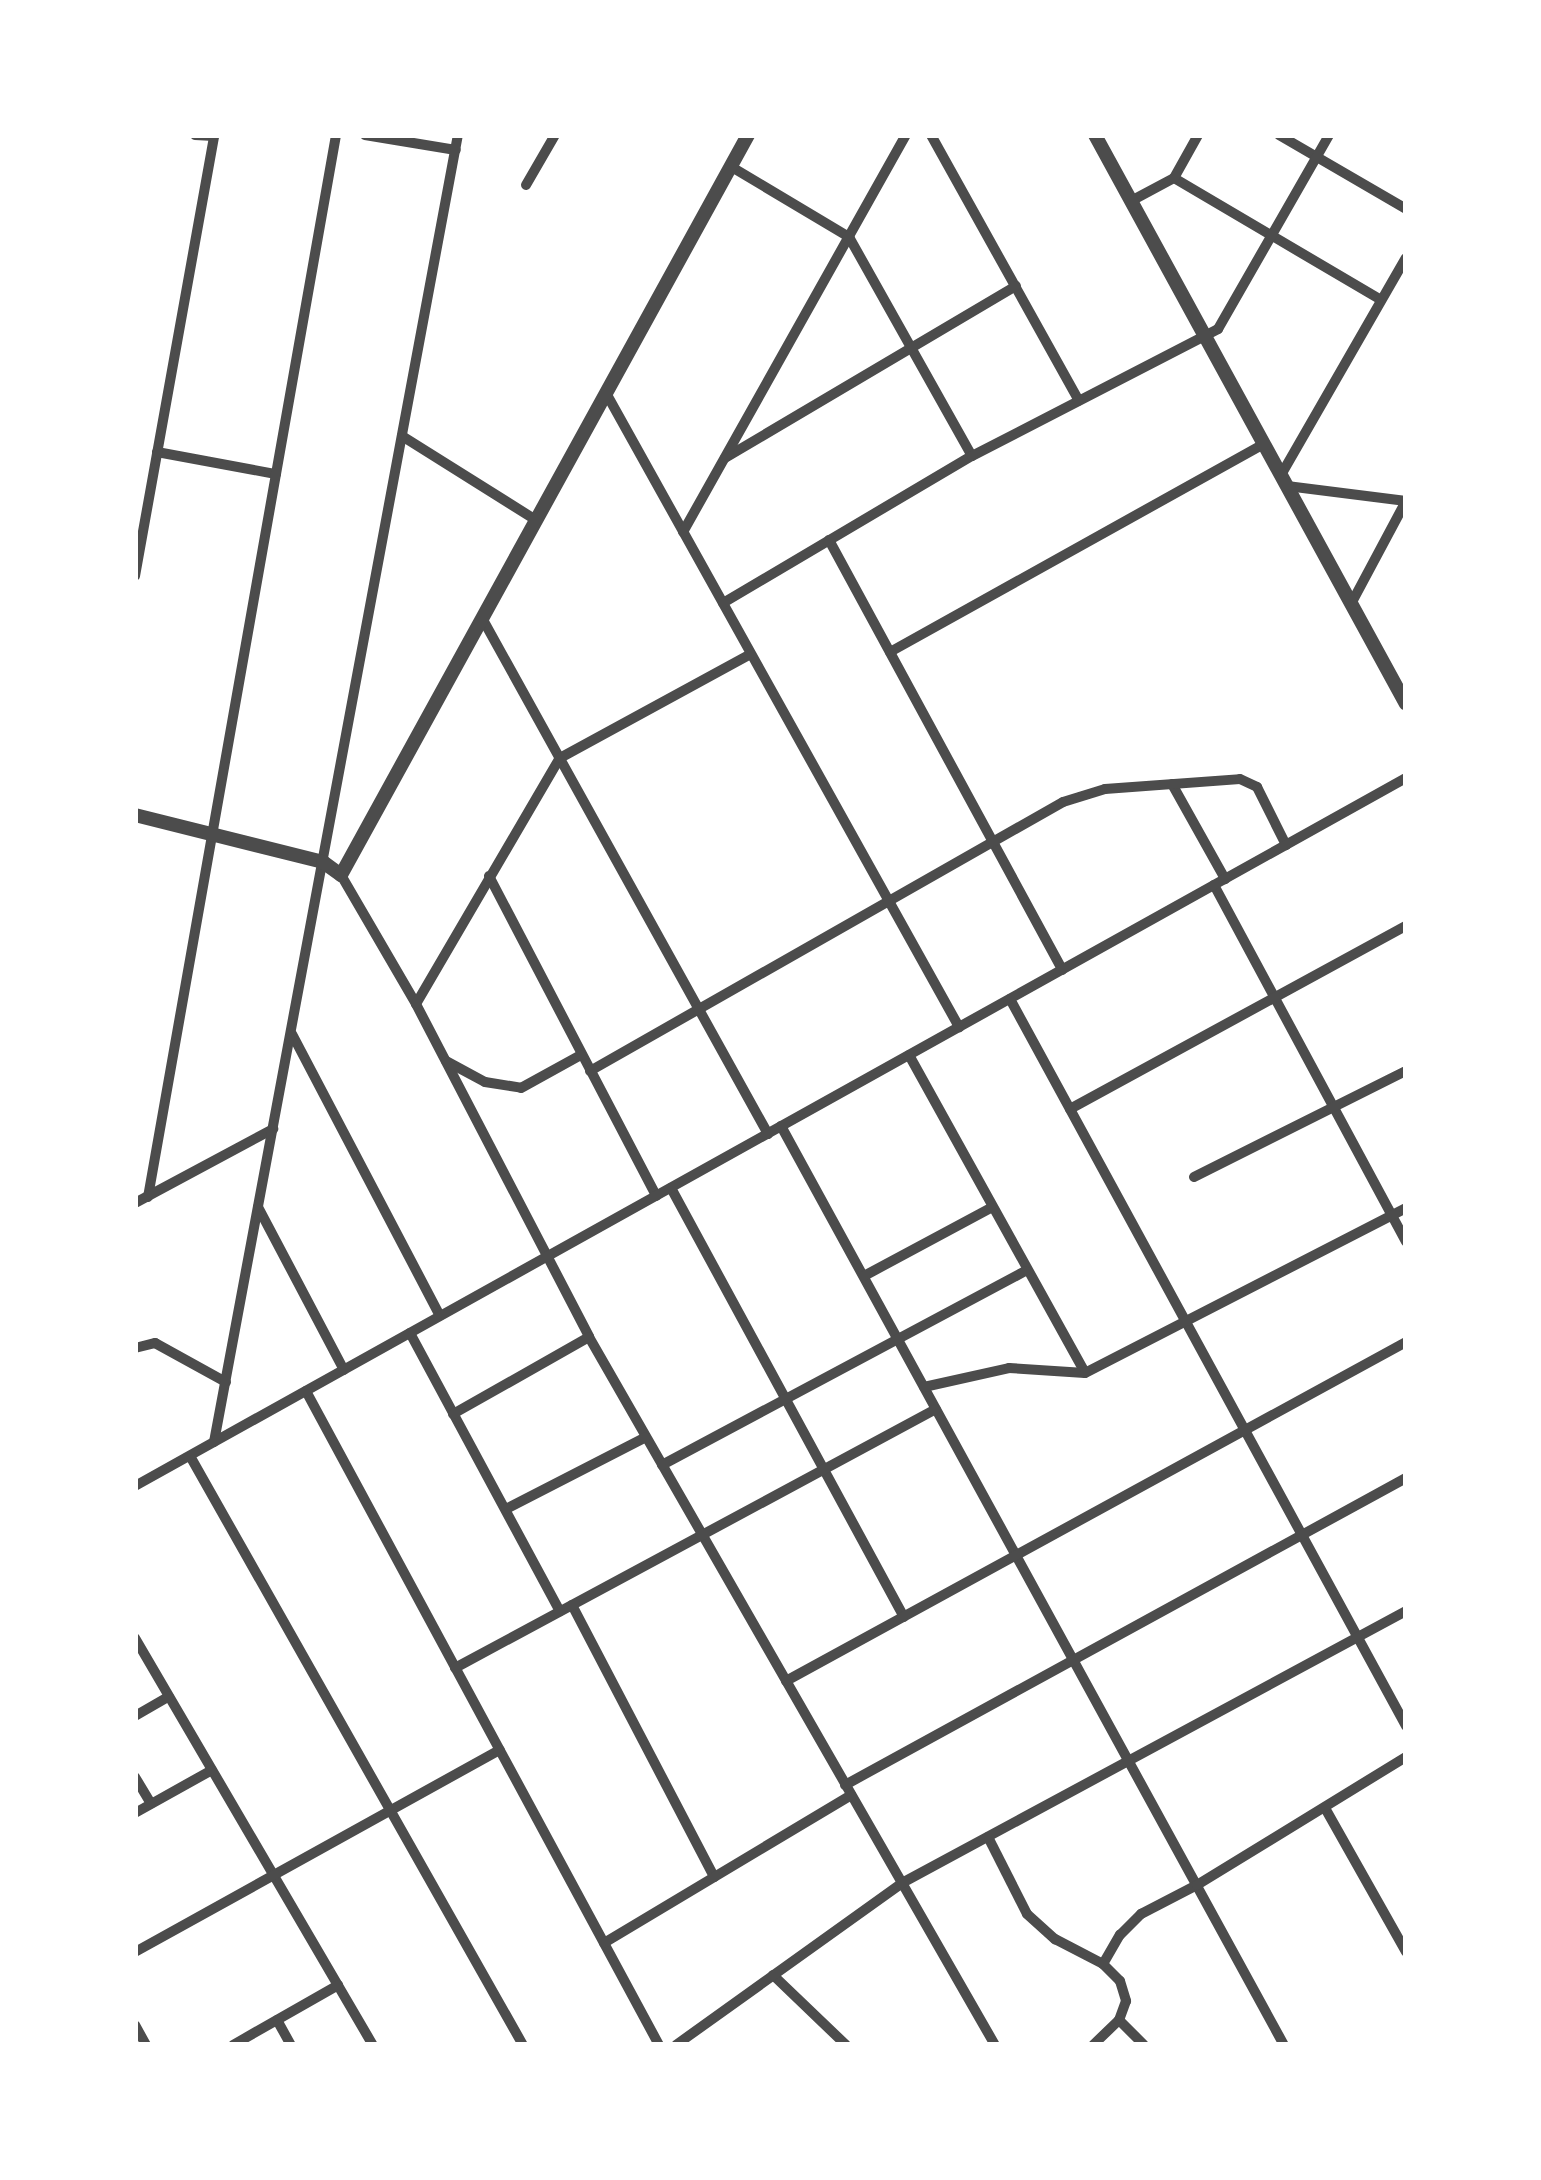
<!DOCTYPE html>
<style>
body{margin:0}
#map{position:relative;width:1541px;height:2180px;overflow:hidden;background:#fff;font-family:Jost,sans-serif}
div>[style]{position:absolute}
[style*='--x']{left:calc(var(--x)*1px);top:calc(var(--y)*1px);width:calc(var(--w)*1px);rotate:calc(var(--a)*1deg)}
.minor>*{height:10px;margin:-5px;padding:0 5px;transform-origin:5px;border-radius:5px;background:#4c4c4c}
.tertiary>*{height:14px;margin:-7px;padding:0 7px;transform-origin:7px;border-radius:7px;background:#4c4c4c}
span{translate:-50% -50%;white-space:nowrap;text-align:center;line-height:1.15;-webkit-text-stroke:8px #fff;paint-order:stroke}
.frame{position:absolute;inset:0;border:138px solid #fff;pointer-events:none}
</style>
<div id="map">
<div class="minor">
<i style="--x:195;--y:135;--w:19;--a:3"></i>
<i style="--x:365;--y:135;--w:92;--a:9.4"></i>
<i style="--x:931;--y:135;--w:304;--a:60.9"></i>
<i style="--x:1279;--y:135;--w:147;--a:30.2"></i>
<i style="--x:730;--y:166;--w:139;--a:30.8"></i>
<i style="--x:849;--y:237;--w:251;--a:60.7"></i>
<i style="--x:1174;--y:178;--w:240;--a:30.5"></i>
<i style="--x:526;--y:185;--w:58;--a:-59.9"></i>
<i style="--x:1131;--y:201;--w:49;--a:-28.1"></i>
<i style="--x:1174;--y:178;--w:49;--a:-60.8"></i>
<i style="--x:606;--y:393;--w:726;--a:60.89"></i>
<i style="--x:402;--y:436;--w:158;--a:32.1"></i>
<i style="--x:157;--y:452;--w:121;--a:10.5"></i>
<i style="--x:725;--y:458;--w:338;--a:-30.6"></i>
<i style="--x:1281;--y:475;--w:250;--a:-60.1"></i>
<i style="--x:1287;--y:486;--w:120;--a:7.2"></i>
<i style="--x:683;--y:532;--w:455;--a:-60.7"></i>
<i style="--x:829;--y:540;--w:489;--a:61.5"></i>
<i style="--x:135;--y:576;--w:448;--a:-79.8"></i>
<i style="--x:723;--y:603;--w:289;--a:-30.6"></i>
<i style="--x:972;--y:456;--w:277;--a:-27.3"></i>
<i style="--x:1218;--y:329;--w:224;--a:-60.2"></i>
<i style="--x:1351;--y:604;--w:117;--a:-61.9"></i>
<i style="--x:482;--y:618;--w:590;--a:61"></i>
<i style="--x:890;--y:652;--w:428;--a:-29.1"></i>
<i style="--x:1172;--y:784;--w:109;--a:60.8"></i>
<i style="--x:341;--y:875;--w:149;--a:59.8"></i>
<i style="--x:416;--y:1004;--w:375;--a:62.5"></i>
<i style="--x:589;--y:1337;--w:816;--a:60.17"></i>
<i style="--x:489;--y:876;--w:361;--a:62.4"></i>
<i style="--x:1214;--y:885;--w:405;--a:61.7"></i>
<i style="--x:1010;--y:999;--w:828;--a:61.42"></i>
<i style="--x:416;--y:1004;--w:285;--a:-59.7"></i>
<i style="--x:560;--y:758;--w:217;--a:-28.6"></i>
<i style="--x:292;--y:1034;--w:318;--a:62.3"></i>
<i style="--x:909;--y:1055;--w:363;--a:61"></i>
<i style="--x:446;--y:1061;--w:44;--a:28.3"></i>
<i style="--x:485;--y:1082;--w:36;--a:9"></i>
<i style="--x:521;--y:1088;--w:68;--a:-28.8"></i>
<i style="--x:590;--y:1071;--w:544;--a:-29.63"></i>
<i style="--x:1063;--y:802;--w:44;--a:-17.2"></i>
<i style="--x:1105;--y:789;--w:135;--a:-4.2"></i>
<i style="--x:1240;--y:779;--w:19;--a:25"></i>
<i style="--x:1257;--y:787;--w:65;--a:63.4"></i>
<i style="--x:1070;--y:1109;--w:383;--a:-28.6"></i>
<i style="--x:781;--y:1126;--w:1048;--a:61.31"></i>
<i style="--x:1194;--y:1177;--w:237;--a:-26.6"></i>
<i style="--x:671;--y:1188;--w:488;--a:61.5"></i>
<i style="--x:148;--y:1197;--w:1079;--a:-79.96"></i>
<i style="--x:135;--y:1203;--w:157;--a:-28.2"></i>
<i style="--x:258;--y:1207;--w:184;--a:62.2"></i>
<i style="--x:864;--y:1276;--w:144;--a:-28.2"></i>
<i style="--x:410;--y:1333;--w:316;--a:61.7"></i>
<i style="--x:135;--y:1348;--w:21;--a:-14"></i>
<i style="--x:155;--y:1343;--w:81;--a:28.8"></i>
<i style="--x:924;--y:1387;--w:87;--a:-12.6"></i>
<i style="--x:1009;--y:1368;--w:76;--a:3.8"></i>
<i style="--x:1085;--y:1373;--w:361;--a:-27.2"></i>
<i style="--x:306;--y:1391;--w:743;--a:61.64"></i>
<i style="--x:453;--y:1414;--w:156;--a:-29.5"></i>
<i style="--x:214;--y:1442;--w:1330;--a:-79.43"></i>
<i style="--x:190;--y:1456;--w:677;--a:60.52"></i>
<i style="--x:662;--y:1465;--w:412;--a:-28.1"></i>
<i style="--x:135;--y:1486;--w:1455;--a:-29.12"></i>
<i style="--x:506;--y:1509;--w:157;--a:-27.2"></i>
<i style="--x:572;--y:1605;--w:307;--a:62.4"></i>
<i style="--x:135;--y:1638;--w:471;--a:59.7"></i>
<i style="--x:455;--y:1668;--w:546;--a:-28.3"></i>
<i style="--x:786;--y:1681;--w:707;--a:-28.67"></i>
<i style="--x:135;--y:1716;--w:39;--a:-30"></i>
<i style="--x:135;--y:1777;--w:31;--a:59"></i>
<i style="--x:845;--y:1785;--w:640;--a:-28.69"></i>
<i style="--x:1325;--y:1808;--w:165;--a:60.6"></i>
<i style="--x:135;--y:1813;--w:88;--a:-29.2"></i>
<i style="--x:988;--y:1837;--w:86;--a:63.1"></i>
<i style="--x:1027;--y:1914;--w:38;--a:42"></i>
<i style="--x:1055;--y:1939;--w:54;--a:27.5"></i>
<i style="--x:1103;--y:1964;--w:24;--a:45"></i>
<i style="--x:1120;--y:1981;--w:21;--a:73"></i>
<i style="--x:1126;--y:2001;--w:20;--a:110"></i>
<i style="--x:1119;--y:2020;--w:36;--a:136"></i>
<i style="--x:604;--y:1943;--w:288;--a:-30.9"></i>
<i style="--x:135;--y:1952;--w:417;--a:-29"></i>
<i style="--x:1103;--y:1964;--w:34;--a:-60"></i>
<i style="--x:1120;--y:1935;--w:30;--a:-45"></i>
<i style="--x:1141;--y:1914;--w:63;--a:-27.4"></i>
<i style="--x:1197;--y:1885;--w:245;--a:-31.5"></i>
<i style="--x:773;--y:1975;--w:101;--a:43.8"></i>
<i style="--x:277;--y:2020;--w:29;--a:61"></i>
<i style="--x:1119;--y:2020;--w:35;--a:45"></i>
<i style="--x:135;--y:2025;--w:23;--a:61"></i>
<i style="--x:233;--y:2045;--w:121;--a:-29.7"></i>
<i style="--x:676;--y:2045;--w:278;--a:-35.6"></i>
<i style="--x:902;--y:1883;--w:573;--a:-28.35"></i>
</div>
<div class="tertiary">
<i style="--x:1095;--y:135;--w:648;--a:61.34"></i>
<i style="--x:135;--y:815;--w:194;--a:14"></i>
<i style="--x:323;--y:862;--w:22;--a:36"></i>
<i style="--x:341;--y:875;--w:845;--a:-61.19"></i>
</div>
<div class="frame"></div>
</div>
